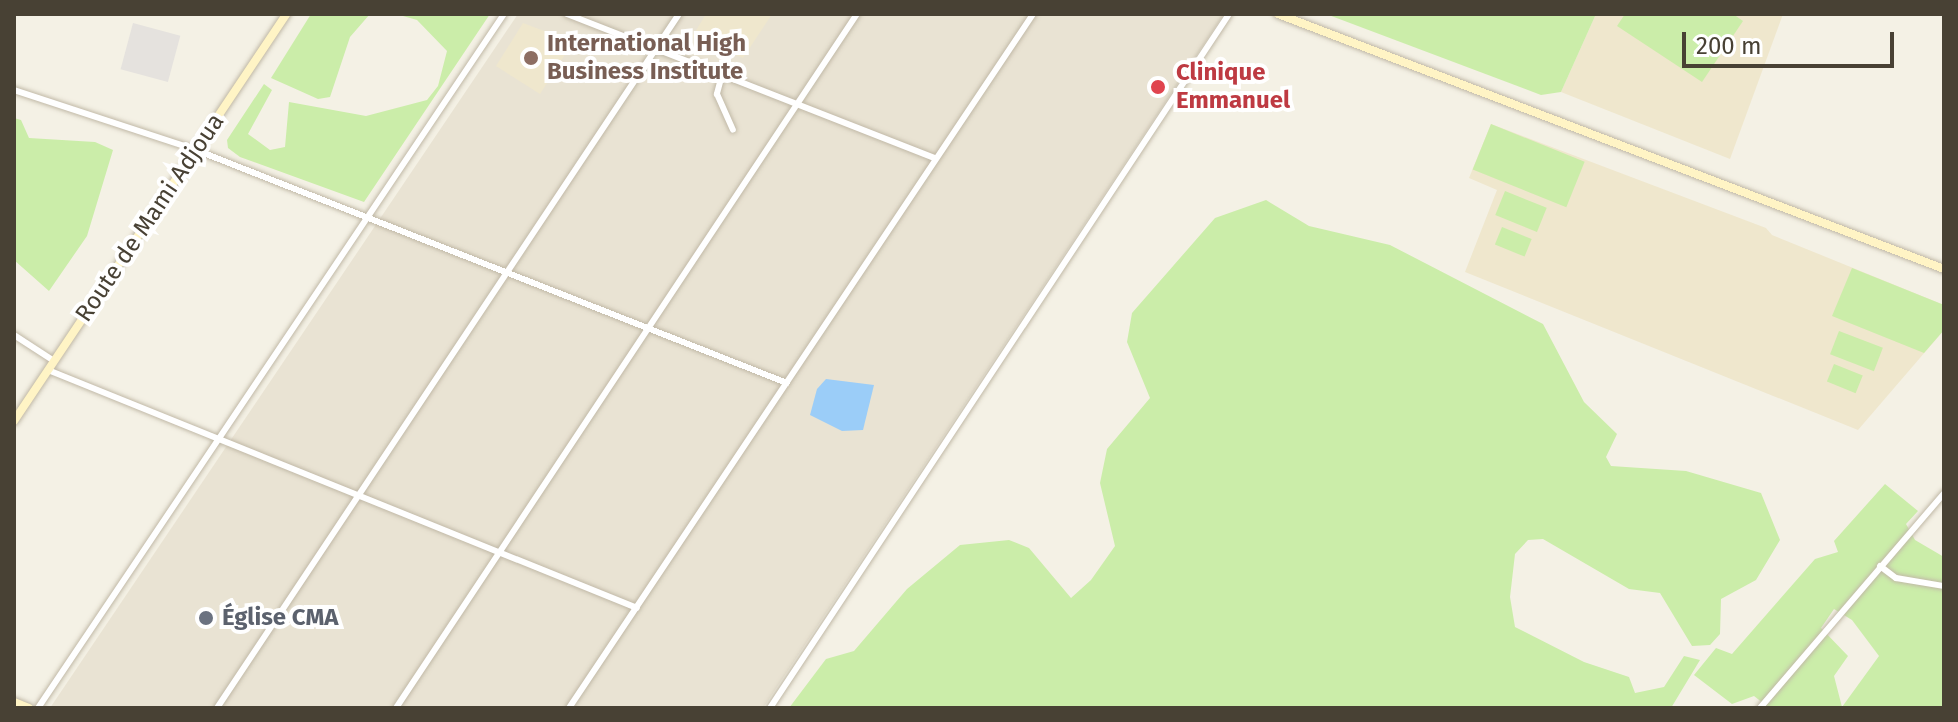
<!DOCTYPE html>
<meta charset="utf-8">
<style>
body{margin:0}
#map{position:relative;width:1958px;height:722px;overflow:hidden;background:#f4f1e5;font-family:"Fira Sans",sans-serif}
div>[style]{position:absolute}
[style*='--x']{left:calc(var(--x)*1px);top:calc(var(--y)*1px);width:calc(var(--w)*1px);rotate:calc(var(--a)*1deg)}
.residential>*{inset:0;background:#e9e3d3}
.education>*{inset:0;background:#efe7cd}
.green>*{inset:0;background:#cbeda9;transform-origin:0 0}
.parking>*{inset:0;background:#e5e2de;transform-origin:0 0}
.water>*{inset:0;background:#9bcdf8}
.roads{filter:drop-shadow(0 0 2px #c1b9a7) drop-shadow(0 0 2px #c1b9a7)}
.street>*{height:6px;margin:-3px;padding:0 3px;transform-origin:3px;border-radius:3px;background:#fff}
.secondary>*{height:8px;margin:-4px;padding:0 4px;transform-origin:4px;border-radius:4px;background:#fff4c5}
.dots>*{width:22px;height:22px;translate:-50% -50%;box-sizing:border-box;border:4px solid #fff;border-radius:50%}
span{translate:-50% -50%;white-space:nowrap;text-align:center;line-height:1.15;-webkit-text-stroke:8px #fff;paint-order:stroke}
.education-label{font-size:24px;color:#785e54;font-weight:700}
.left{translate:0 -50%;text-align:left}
.health-label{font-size:24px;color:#be3a42;font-weight:700}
.street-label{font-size:24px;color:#484134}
.worship-label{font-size:24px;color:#5b616d;font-weight:700}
.frame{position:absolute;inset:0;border:16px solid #484134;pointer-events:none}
.scale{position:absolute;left:1682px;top:32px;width:212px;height:36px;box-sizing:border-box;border:4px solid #484134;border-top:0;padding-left:10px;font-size:24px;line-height:28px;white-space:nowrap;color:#484134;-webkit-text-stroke:6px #fff;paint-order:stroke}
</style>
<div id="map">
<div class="residential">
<i style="clip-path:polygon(518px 14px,1224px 14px,763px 708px,50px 708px)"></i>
</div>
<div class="education">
<i style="clip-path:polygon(706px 14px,772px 14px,743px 58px,692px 37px)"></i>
<i style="clip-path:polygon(1596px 14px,1783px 14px,1730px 159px,1561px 92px)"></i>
<i style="clip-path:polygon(523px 23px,573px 42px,540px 94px,496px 66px)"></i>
<i style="clip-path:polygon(1491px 124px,1766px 228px,1772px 235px,1944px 305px,1944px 330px,1858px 430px,1465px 272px,1497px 190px,1469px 178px)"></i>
</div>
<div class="green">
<i style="clip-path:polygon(311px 14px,370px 14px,350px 37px,330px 97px,318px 99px,271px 78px)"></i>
<i style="clip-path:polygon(396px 14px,490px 14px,364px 202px,240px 157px,228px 148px,227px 140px,264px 84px,272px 90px,248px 134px,270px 150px,285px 147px,289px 102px,366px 116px,427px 100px,438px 86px,447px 51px,417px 20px)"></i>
<i style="clip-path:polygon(1326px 14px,1596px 14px,1561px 92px,1541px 95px)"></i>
<i style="clip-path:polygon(1625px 14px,1733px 14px,1743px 21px,1702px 82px,1617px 26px)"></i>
<i style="clip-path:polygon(14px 118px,21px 120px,29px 138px,95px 142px,113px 150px,87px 236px,49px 291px,14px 260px)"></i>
<i style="left:1491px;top:124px;width:101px;height:49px;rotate:22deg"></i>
<i style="left:1505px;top:191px;width:45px;height:26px;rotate:22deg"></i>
<i style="clip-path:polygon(1266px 200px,1309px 226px,1390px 245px,1543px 324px,1584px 402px,1617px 434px,1606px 457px,1611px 466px,1686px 471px,1761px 493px,1780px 540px,1756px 580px,1721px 599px,1720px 634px,1710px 645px,1692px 646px,1660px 593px,1629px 589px,1543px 539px,1528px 540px,1515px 554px,1510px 597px,1515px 627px,1584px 662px,1629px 677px,1635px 693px,1664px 687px,1684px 656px,1700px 660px,1671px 708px,789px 708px,826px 659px,854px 651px,907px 589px,960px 545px,1009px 540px,1029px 548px,1071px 598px,1091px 580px,1115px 546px,1100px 483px,1107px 449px,1150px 398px,1127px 342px,1132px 313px,1215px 218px)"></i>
<i style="left:1502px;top:227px;width:32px;height:19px;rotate:22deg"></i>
<i style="clip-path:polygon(1852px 268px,1944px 305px,1944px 330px,1924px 353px,1832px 316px)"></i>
<i style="left:1839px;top:331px;width:47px;height:25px;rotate:21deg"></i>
<i style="left:1834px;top:364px;width:31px;height:19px;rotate:22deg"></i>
<i style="clip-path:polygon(evenodd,1885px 484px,1918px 511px,1906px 524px,1915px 540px,1944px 557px,1944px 708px,1761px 708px,1763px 703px,1754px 696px,1732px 704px,1694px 675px,1716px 648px,1732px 654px,1815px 559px,1838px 552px,1834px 541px,1885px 484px,1834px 609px,1852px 620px,1879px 656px,1842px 707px,1834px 676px,1848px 656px,1821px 628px,1834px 609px)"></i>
</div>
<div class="parking">
<i style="left:133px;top:23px;width:49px;height:48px;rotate:15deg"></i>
</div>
<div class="water">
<i style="clip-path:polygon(826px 379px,874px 385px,863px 430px,842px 431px,810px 415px,817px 389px)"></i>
</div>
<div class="roads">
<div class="street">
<i style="--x:567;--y:14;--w:395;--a:21.4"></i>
<i style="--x:723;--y:71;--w:24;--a:105"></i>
<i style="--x:717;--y:94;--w:39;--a:66"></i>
<i style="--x:14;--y:90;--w:192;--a:18.2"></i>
<i style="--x:196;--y:150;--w:635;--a:21.52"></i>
<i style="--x:14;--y:335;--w:48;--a:33"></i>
<i style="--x:48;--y:370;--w:635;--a:22"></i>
<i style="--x:1880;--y:566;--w:20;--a:37"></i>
<i style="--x:1896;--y:578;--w:49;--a:9.5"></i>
<i style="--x:38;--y:708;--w:836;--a:-56.12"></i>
<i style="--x:217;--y:708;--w:834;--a:-56.35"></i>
<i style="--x:396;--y:708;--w:833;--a:-56.41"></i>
<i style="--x:569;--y:708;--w:835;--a:-56.23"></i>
<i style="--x:770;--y:708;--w:832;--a:-56.52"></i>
<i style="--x:1760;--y:708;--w:283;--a:-49.4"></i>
</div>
<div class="secondary">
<i style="--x:1278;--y:14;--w:713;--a:20.95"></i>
<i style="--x:14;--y:421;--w:490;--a:-56.2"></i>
<i style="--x:14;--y:702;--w:16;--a:22"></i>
</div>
</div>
<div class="dots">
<i style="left:531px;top:58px;background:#8d6e63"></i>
<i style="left:1158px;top:87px;background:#e0444e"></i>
<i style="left:206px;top:618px;background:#6b7280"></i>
</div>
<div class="education-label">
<span class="left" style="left:547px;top:58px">International High<br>Business Institute</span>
</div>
<div class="health-label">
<span class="left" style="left:1176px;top:87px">Clinique<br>Emmanuel</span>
</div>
<div class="street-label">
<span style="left:150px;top:218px;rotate:-56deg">Route de Mami Adjoua</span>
</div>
<div class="worship-label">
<span class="left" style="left:222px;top:618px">Église CMA</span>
</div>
<div class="frame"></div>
<div class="scale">200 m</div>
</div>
